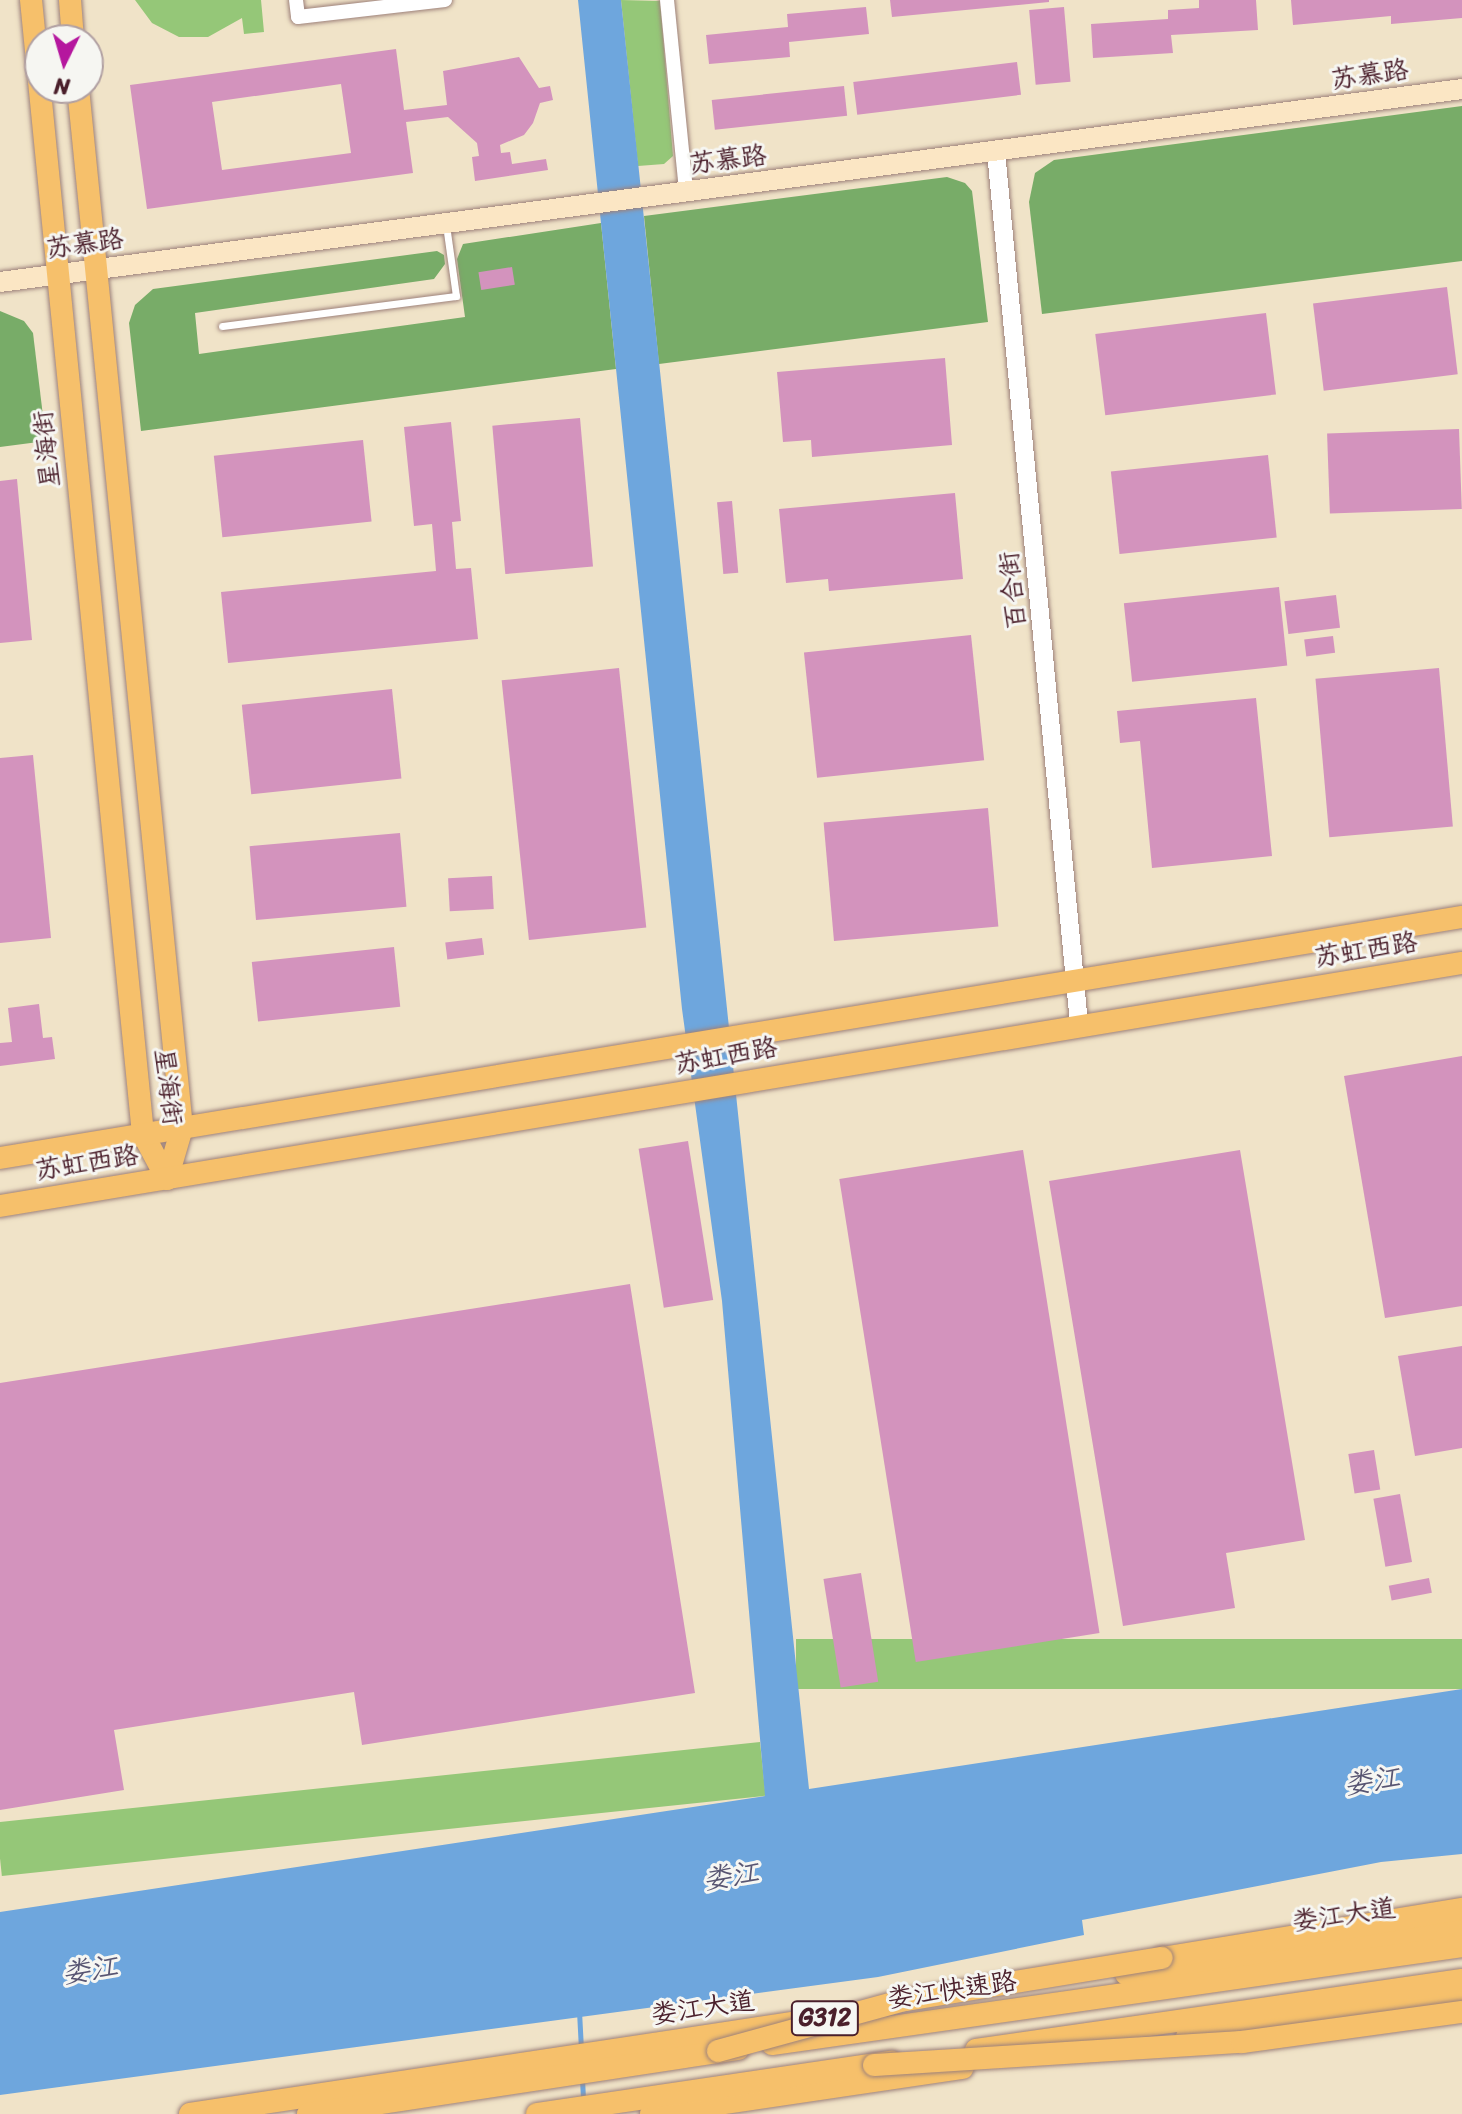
<!DOCTYPE html>
<meta charset="utf-8">
<style>
body{margin:0}
#map{position:relative;width:1462px;height:2114px;overflow:hidden;background:#f0e3c8;font-family:Sriracha,"LXGW WenKai TC",sans-serif}
div>[style]{position:absolute}
[style*='--x']{left:calc(var(--x)*1px);top:calc(var(--y)*1px);width:calc(var(--w)*1px);rotate:calc(var(--a)*1deg)}
.green>*{inset:0;background:#95c778;transform-origin:0 0}
.forest>*{inset:0;background:#78ac68}
.water>*{inset:0;background:#6ea6dd}
.stream>*{height:5px;margin:-2.5px;padding:0 2.5px;transform-origin:2.5px;border-radius:2.5px;background:#6ea6dd}
.building>*{inset:0;background:#d393bd;transform-origin:0 0}
.roads{filter:drop-shadow(0 0 2px #9d817a) drop-shadow(0 0 2px #9d817a)}
.service>*{height:7px;margin:-3.5px;padding:0 3.5px;transform-origin:3.5px;border-radius:3.5px;background:#fff}
.minor>*{height:14px;margin:-7px;padding:0 7px;transform-origin:7px;border-radius:7px;background:#fff}
.tertiary>*{height:18px;margin:-9px;padding:0 9px;transform-origin:9px;border-radius:9px;background:#fff}
.secondary>*{height:20px;margin:-10px;padding:0 10px;transform-origin:10px;border-radius:10px;background:#fbe6c4}
.primary>*{height:22px;margin:-11px;padding:0 11px;transform-origin:11px;border-radius:11px;background:#f6c06b}
.trunk>*{height:22px;margin:-11px;padding:0 11px;transform-origin:11px;border-radius:11px;background:#f6c06b}
.bridges{filter:drop-shadow(0 0 2px #9d817a) drop-shadow(0 0 2px #9d817a)}
.trunk-bridge>*{height:22px;margin:-11px;padding:0 11px;transform-origin:11px;border-radius:11px;background:#f6c06b}
span{translate:-50% -50%;white-space:nowrap;text-align:center;line-height:1.15;-webkit-text-stroke:6px #f6f6f2;paint-order:stroke}
.shield-label span{padding:2px 6px;background:#f6f6f2;border:2px solid;border-radius:6px;-webkit-text-stroke-width:0}
.shield-label{font-size:24px;color:#4a1f2b;font-weight:700}
.street-label{font-size:26px;color:#4a1f2b}
.water-label{font-size:28px;color:#585572;font-style:italic}
.north{position:absolute;left:24px;top:24px;width:80px;height:80px;box-sizing:border-box;background:#f6f6f2;border:2px solid #b1a0a2;border-radius:50%;rotate:185deg;font-size:22px;font-weight:700;line-height:32px;text-align:center;color:#4a1f2b}
.north::after{content:'';display:block;margin:auto;width:28px;height:36px;background:#b5179e;clip-path:polygon(50% 0,100% 100%,50% 72%,0 100%)}
</style>
<div id="map">
<div class="green">
<i style="clip-path:polygon(135px 0,261px 0,264px 32px,244px 34px,242px 18px,208px 37px,179px 37px,152px 23px)"></i>
<i style="clip-path:polygon(621px 0,660px 1px,673px 156px,664px 164px,638px 166px)"></i>
<i style="left:1462px;top:1639px;width:50px;height:666px;rotate:90deg"></i>
<i style="left:760px;top:1742px;width:54px;height:768px;rotate:84deg"></i>
</div>
<div class="forest">
<i style="clip-path:polygon(1462px 106px,1462px 261px,1042px 314px,1029px 202px,1035px 173px,1054px 160px)"></i>
<i style="clip-path:polygon(947px 177px,965px 183px,972px 191px,988px 322px,659px 364px,644px 216px)"></i>
<i style="clip-path:polygon(601px 223px,616px 369px,141px 431px,129px 323px,135px 305px,153px 289px,437px 251px,444px 255px,445px 264px,434px 279px,195px 313px,199px 354px,465px 317px,457px 259px,463px 244px)"></i>
<i style="clip-path:polygon(0 311px,24px 321px,33px 333px,46px 441px,0 447px)"></i>
</div>
<div class="water">
<i style="clip-path:polygon(578px 0,621px 0,809px 1789px,1462px 1689px,1462px 1854px,1381px 1862px,1082px 1920px,1084px 1935px,878px 1977px,0 2095px,0 1912px,765px 1796px,722px 1301px,682px 1009px)"></i>
</div>
<div class="stream">
<i style="--x:579;--y:2011;--w:38;--a:87"></i>
<i style="--x:582;--y:2079;--w:22;--a:87"></i>
</div>
<div class="building">
<i style="clip-path:polygon(890px 0,1049px 0,1049px 2px,892px 17px)"></i>
<i style="clip-path:polygon(1199px 0,1256px 0,1258px 30px,1171px 35px,1173px 53px,1093px 58px,1091px 24px,1168px 19px,1168px 10px,1199px 8px)"></i>
<i style="clip-path:polygon(1291px 0,1462px 0,1462px 18px,1391px 24px,1391px 16px,1293px 25px)"></i>
<i style="clip-path:polygon(866px 7px,869px 34px,789px 42px,790px 57px,709px 64px,706px 35px,788px 27px,787px 14px)"></i>
<i style="left:1064px;top:7px;width:75px;height:35px;rotate:85deg"></i>
<i style="clip-path:polygon(evenodd,396px 49px,404px 110px,447px 105px,443px 71px,519px 57px,539px 88px,550px 86px,553px 100px,540px 103px,533px 123px,524px 135px,500px 145px,501px 153px,510px 152px,512px 164px,546px 159px,548px 170px,475px 181px,472px 157px,479px 156px,477px 143px,448px 117px,406px 122px,413px 173px,147px 209px,130px 85px,396px 49px,341px 84px,351px 153px,222px 170px,212px 102px,341px 84px)"></i>
<i style="left:1017px;top:62px;width:33px;height:165px;rotate:83deg"></i>
<i style="left:844px;top:86px;width:30px;height:133px;rotate:84deg"></i>
<i style="left:512px;top:267px;width:18px;height:34px;rotate:81deg"></i>
<i style="left:1447px;top:287px;width:88px;height:135px;rotate:83deg"></i>
<i style="left:1266px;top:313px;width:82px;height:172px;rotate:83deg"></i>
<i style="clip-path:polygon(945px 358px,952px 445px,812px 457px,811px 440px,783px 442px,777px 372px)"></i>
<i style="left:580px;top:418px;width:149px;height:88px;rotate:85deg"></i>
<i style="clip-path:polygon(451px 422px,461px 521px,452px 522px,456px 569px,471px 568px,478px 639px,228px 663px,221px 592px,436px 571px,432px 524px,414px 526px,404px 427px)"></i>
<i style="left:1459px;top:429px;width:80px;height:132px;rotate:88deg"></i>
<i style="left:363px;top:440px;width:82px;height:150px;rotate:84deg"></i>
<i style="left:1268px;top:455px;width:83px;height:158px;rotate:84deg"></i>
<i style="clip-path:polygon(17px 479px,32px 640px,0 643px,0 481px)"></i>
<i style="clip-path:polygon(955px 493px,963px 579px,829px 591px,828px 579px,786px 583px,779px 509px)"></i>
<i style="left:732px;top:501px;width:72px;height:15px;rotate:85deg"></i>
<i style="left:1279px;top:587px;width:79px;height:156px;rotate:84deg"></i>
<i style="left:1336px;top:595px;width:33px;height:52px;rotate:83deg"></i>
<i style="left:971px;top:635px;width:126px;height:168px;rotate:84deg"></i>
<i style="left:1333px;top:636px;width:17px;height:29px;rotate:83deg"></i>
<i style="left:619px;top:668px;width:261px;height:118px;rotate:84deg"></i>
<i style="left:1439px;top:668px;width:159px;height:124px;rotate:85deg"></i>
<i style="left:392px;top:689px;width:90px;height:151px;rotate:84deg"></i>
<i style="clip-path:polygon(1256px 698px,1272px 856px,1152px 868px,1140px 741px,1120px 743px,1117px 711px)"></i>
<i style="clip-path:polygon(33px 755px,51px 938px,0 943px,0 758px)"></i>
<i style="left:988px;top:808px;width:119px;height:165px;rotate:85deg"></i>
<i style="left:400px;top:833px;width:74px;height:151px;rotate:85deg"></i>
<i style="left:492px;top:876px;width:33px;height:44px;rotate:87deg"></i>
<i style="left:482px;top:938px;width:17px;height:37px;rotate:83deg"></i>
<i style="left:394px;top:947px;width:60px;height:143px;rotate:84deg"></i>
<i style="clip-path:polygon(39px 1004px,43px 1038px,52px 1037px,55px 1059px,0 1066px,0 1043px,12px 1042px,8px 1008px)"></i>
<i style="clip-path:polygon(1462px 1056px,1462px 1306px,1385px 1318px,1344px 1076px)"></i>
<i style="left:688px;top:1141px;width:161px;height:50px;rotate:81deg"></i>
<i style="left:1023px;top:1150px;width:489px;height:186px;rotate:81deg"></i>
<i style="clip-path:polygon(1240px 1150px,1305px 1540px,1226px 1553px,1235px 1608px,1123px 1626px,1049px 1181px)"></i>
<i style="clip-path:polygon(630px 1284px,695px 1693px,362px 1745px,354px 1692px,114px 1730px,124px 1790px,0 1810px,0 1383px)"></i>
<i style="clip-path:polygon(1462px 1346px,1462px 1448px,1415px 1456px,1398px 1356px)"></i>
<i style="left:1374px;top:1450px;width:40px;height:26px;rotate:81deg"></i>
<i style="left:1400px;top:1494px;width:69px;height:27px;rotate:80deg"></i>
<i style="left:861px;top:1573px;width:110px;height:38px;rotate:81deg"></i>
<i style="left:1429px;top:1578px;width:15px;height:41px;rotate:79deg"></i>
</div>
<div class="roads">
<div class="service">
<i style="--x:222;--y:326;--w:236;--a:-7.3"></i>
<i style="--x:456;--y:296;--w:72;--a:-98"></i>
</div>
<div class="minor">
<i style="--x:296;--y:0;--w:17;--a:83"></i>
<i style="--x:298;--y:17;--w:148;--a:-6.6"></i>
<i style="--x:667;--y:0;--w:193;--a:84.3"></i>
</div>
<div class="tertiary">
<i style="--x:996;--y:152;--w:876;--a:84.56"></i>
</div>
<div class="secondary">
<i style="--x:0;--y:282;--w:1475;--a:-7.52"></i>
</div>
<div class="primary">
<i style="--x:31;--y:0;--w:1140;--a:84.36"></i>
<i style="--x:143;--y:1134;--w:51;--a:61.9"></i>
<i style="--x:70;--y:0;--w:40;--a:85.7"></i>
<i style="--x:78;--y:88;--w:1045;--a:84.29"></i>
<i style="--x:182;--y:1128;--w:53;--a:106.4"></i>
<i style="--x:0;--y:1158;--w:1482;--a:-9.36"></i>
<i style="--x:0;--y:1206;--w:1482;--a:-9.44"></i>
<i style="--x:1126;--y:1974;--w:339;--a:-8"></i>
<i style="--x:1187;--y:2037;--w:278;--a:-8.1"></i>
<i style="--x:190;--y:2114;--w:609;--a:-8.6"></i>
<i style="--x:651;--y:2114;--w:315;--a:-8.4"></i>
</div>
<div class="trunk">
<i style="--x:1162;--y:1958;--w:304;--a:-9.3"></i>
<i style="--x:772;--y:2044;--w:697;--a:-8.08"></i>
<i style="--x:976;--y:2050;--w:491;--a:-8.2"></i>
<i style="--x:308;--y:2114;--w:435;--a:-8.6"></i>
<i style="--x:537;--y:2114;--w:358;--a:-8.4"></i>
</div>
</div>
<div class="bridges">
<div class="trunk-bridge">
<i style="--x:718;--y:2051;--w:194;--a:-15.3"></i>
<i style="--x:905;--y:2000;--w:260;--a:-9.3"></i>
<i style="--x:874;--y:2065;--w:369;--a:-3.6"></i>
<i style="--x:1242;--y:2042;--w:222;--a:-7.8"></i>
</div>
</div>
<div class="shield-label">
<span style="left:825px;top:2018px">G312</span>
</div>
<div class="street-label">
<span style="left:1370px;top:75px;rotate:-8deg">苏慕路</span>
<span style="left:728px;top:160px;rotate:-7deg">苏慕路</span>
<span style="left:85px;top:244px;rotate:-8deg">苏慕路</span>
<span style="left:47px;top:449px;rotate:-96deg">星海街</span>
<span style="left:1013px;top:590px;rotate:-96deg">百合街</span>
<span style="left:1366px;top:950px;rotate:-9deg">苏虹西路</span>
<span style="left:726px;top:1056px;rotate:-10deg">苏虹西路</span>
<span style="left:168px;top:1087px;rotate:83deg">星海街</span>
<span style="left:87px;top:1163px;rotate:-9deg">苏虹西路</span>
<span style="left:1344px;top:1915px;rotate:-8deg">娄江大道</span>
<span style="left:952px;top:1990px;rotate:-8deg">娄江快速路</span>
<span style="left:703px;top:2008px;rotate:-8deg">娄江大道</span>
</div>
<div class="water-label">
<span style="left:1372px;top:1781px;rotate:-8deg">娄江</span>
<span style="left:731px;top:1876px;rotate:-8deg">娄江</span>
<span style="left:90px;top:1970px;rotate:-8deg">娄江</span>
</div>
<div class="north">N</div>
</div>
